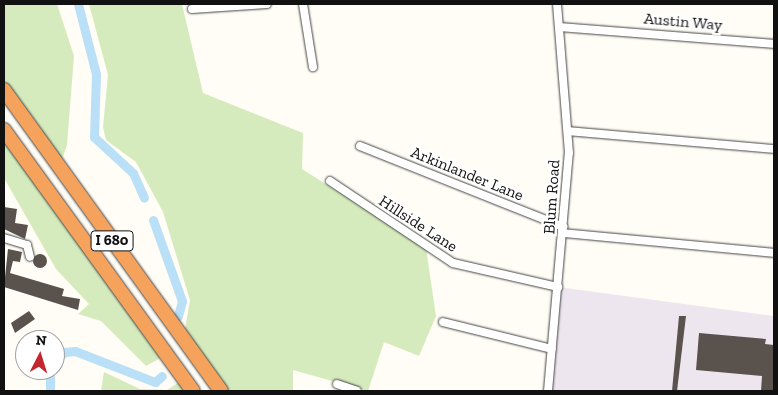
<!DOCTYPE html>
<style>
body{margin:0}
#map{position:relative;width:778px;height:395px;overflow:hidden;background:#fffdf5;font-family:"Zilla Slab",serif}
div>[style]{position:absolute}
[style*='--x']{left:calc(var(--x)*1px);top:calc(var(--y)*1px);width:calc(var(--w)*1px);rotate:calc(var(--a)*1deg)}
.industrial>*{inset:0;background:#eee6ef}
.green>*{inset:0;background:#d5ebbd}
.canal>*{height:9px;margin:-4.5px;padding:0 4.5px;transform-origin:4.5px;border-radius:4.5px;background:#b9e0f7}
.building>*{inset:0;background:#5a524d}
.round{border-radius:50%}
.roads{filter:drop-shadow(0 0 1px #444) drop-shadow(0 0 1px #444)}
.minor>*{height:8px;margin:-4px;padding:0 4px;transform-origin:4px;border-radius:4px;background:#fff}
.motorway>*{height:14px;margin:-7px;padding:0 7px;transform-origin:7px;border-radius:7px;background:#f5a25d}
span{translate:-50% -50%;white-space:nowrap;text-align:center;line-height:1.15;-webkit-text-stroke:5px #fff;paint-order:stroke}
.shield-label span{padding:1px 4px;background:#fff;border:1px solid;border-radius:4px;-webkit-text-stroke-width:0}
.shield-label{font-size:15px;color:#111;font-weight:700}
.street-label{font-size:16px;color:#111}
.frame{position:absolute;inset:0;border:5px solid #111;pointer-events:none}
.north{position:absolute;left:15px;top:330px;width:50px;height:50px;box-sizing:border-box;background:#fff;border:1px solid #a0a0a0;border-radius:50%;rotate:5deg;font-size:14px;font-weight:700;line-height:20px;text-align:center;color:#111}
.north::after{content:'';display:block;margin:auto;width:18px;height:22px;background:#c4262e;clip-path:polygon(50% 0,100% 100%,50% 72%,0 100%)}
</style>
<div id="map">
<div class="industrial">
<i style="clip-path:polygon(558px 287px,774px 316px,774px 391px,548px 391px)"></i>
</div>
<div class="green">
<i style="clip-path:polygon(4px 4px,57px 4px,74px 56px,67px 145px,59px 168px,4px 90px)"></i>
<i style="clip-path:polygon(89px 4px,182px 4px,203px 93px,303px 133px,302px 169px,426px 248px,436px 316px,419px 356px,384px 342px,368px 391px,293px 370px,293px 391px,221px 391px,183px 341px,190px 300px,163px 212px,136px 162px,106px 140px,103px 127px,108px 75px)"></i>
<i style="clip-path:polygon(4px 130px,166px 355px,146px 366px,101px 321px,78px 314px,89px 304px,56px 269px,4px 178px)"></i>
<i style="clip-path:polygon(104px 372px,140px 389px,167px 390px,184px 379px,193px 391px,101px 391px)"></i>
</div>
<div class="canal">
<i style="--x:78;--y:4;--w:72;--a:75.6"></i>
<i style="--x:96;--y:74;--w:63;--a:91.8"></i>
<i style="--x:94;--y:137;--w:53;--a:42.7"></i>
<i style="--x:133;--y:173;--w:27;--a:66"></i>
<i style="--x:153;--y:220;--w:86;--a:70.3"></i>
<i style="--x:182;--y:301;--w:16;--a:105"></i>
<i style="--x:55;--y:360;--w:13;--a:-39"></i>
<i style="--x:65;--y:352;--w:10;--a:-6"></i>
<i style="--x:75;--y:351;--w:86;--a:21.2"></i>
<i style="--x:155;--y:382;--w:9;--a:-41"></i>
<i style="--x:50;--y:391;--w:21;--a:-90"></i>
</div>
<div class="building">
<i style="clip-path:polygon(4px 207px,17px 209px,15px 223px,28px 225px,25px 239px,4px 229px)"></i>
<i style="clip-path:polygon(8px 249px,22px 252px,20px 262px,13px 261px,10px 273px,64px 289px,62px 296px,80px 299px,78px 310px,4px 287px)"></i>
<i class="round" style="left:33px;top:254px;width:14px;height:14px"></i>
<i style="clip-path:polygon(29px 311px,35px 319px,15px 333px,11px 323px)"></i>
<i style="clip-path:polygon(679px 316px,686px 316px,677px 391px,672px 391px)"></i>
<i style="clip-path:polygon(699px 333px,766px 339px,765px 344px,774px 345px,774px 391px,761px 391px,762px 376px,696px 370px)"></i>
</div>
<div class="roads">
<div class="minor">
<i style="--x:303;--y:4;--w:64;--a:81"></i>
<i style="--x:192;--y:9;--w:75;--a:-3.8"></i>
<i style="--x:560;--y:27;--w:215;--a:4.5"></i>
<i style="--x:568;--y:131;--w:207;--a:5"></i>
<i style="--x:360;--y:146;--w:219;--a:21.7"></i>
<i style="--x:330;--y:181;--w:148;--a:33.7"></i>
<i style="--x:453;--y:263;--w:108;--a:12.9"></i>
<i style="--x:563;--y:233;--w:212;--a:5.4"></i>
<i style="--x:4;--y:238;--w:24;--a:17"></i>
<i style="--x:27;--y:245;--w:12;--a:76"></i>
<i style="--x:443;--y:322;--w:112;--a:13.9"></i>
<i style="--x:337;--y:384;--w:21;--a:19"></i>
<i style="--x:548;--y:391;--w:239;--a:-85"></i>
<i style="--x:569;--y:153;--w:149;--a:-94.6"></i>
</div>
<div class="motorway">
<i style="--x:4;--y:90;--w:371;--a:54.2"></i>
<i style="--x:4;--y:130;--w:322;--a:54.1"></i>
</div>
</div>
<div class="shield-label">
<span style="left:112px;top:241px">I 680</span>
</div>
<div class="street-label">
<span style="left:683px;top:22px;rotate:5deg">Austin Way</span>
<span style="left:467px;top:174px;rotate:22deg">Arkinlander Lane</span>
<span style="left:552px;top:197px;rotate:-86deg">Blum Road</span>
<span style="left:418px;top:224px;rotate:33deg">Hillside Lane</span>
</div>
<div class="frame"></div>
<div class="north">N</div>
</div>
